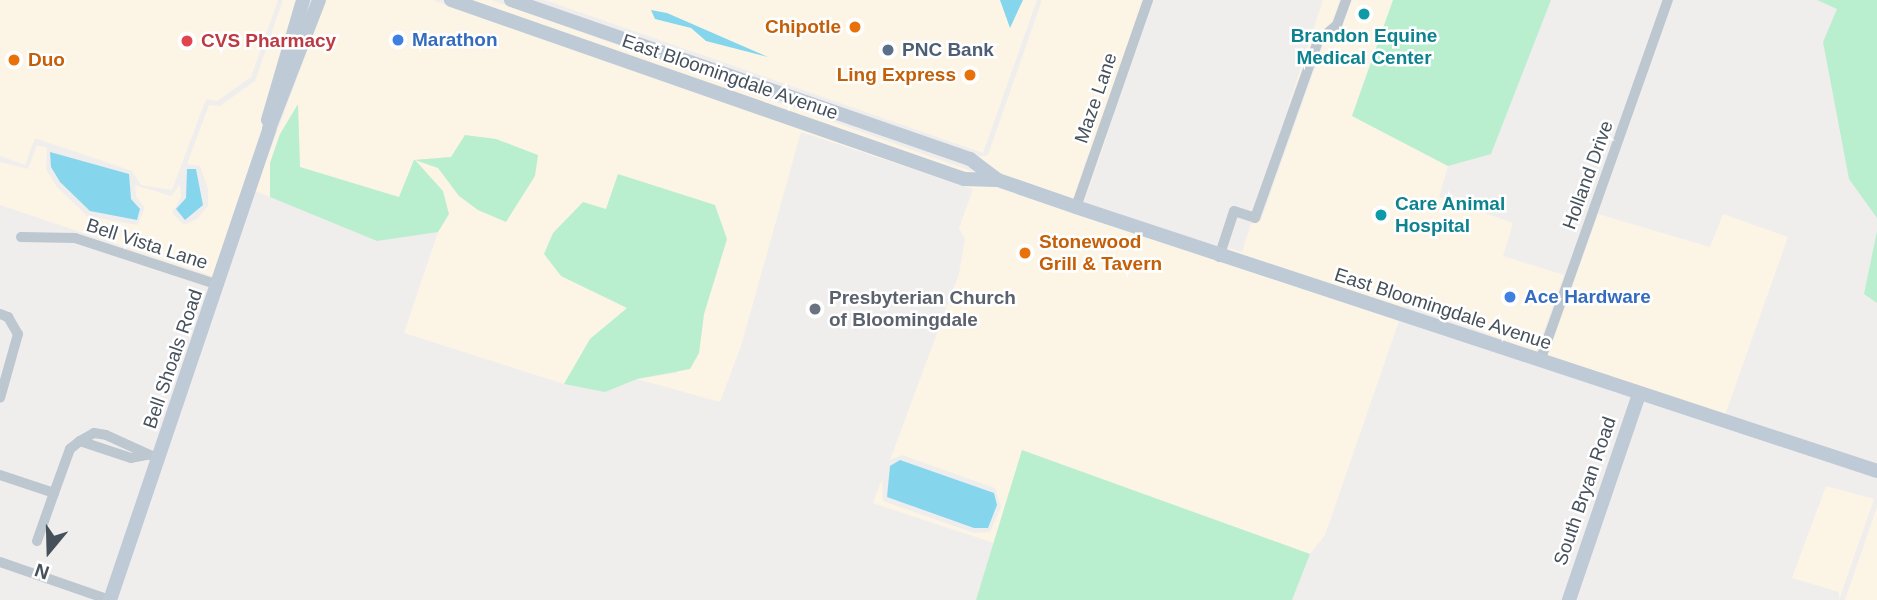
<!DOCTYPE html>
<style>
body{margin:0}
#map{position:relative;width:1877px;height:600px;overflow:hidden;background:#f0eded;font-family:Arial,sans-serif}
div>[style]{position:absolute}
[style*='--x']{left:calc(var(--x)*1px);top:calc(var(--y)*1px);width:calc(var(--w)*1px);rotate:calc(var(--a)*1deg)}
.commercial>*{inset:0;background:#fcf5e5}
.green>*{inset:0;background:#b9efcf}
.water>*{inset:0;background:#85d6ed}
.street>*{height:10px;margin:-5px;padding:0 5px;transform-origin:5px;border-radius:5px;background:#bdc7d0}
.secondary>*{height:14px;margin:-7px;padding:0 7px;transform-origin:7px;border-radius:7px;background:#bfcad7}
.dots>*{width:19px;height:19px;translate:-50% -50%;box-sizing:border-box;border:4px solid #fff;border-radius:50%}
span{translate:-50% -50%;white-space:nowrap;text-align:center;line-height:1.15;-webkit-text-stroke:5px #fff;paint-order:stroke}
.food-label{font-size:19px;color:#c56008;font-weight:700}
.right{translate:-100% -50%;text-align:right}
.left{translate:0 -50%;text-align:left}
.culture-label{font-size:19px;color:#0d838f;font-weight:700}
.shop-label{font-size:19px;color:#366cbe;font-weight:700}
.health-label{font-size:19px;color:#be3a42;font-weight:700}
.service-label{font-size:19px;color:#4e5e75;font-weight:700}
.street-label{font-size:19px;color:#45505b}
.worship-label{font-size:19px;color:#5b616d;font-weight:700}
.north{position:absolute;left:14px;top:516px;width:70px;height:70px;-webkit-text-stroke:5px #fff;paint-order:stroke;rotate:199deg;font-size:19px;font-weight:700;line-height:28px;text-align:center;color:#45505b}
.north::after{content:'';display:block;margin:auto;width:24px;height:32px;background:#45505b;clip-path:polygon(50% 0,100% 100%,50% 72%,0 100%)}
</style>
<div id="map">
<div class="commercial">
<i style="clip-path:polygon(0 0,278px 0,251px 77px,217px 101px,206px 99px,172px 190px,141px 185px,132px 171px,35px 138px,25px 165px,0 156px)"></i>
<i style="clip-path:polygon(283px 0,297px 0,262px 115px,262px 132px,215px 277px,0 205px,0 162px,28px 169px,37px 145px,47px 148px,46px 169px,56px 186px,87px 216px,137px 225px,145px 208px,136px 196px,135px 185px,171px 196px,180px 185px,181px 197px,172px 213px,184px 225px,197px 219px,208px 206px,208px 189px,200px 166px,187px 164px,209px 105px,220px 106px,255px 81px)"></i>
<i style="clip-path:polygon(evenodd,326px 0,432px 0,1399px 321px,1325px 535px,1310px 554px,1022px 451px,994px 543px,873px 503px,882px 479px,883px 501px,974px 533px,990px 532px,1001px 507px,995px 488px,902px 455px,890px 460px,959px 274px,965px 239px,959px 228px,973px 189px,801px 132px,741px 346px,720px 402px,637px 379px,676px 373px,699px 353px,704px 314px,727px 239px,606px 209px,561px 276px,628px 308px,590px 339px,564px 384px,404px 333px,438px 232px,449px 214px,414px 160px,399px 198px,300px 167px,298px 106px,280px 134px,270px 163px,270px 197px,255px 191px,326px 0,465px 135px,478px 210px,459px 196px,438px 168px,416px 160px,451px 157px,465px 135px)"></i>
<i style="clip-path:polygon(472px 0,491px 0,977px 173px,965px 172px)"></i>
<i style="clip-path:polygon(545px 0,1037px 0,983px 153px)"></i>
<i style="clip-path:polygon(1042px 0,1150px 0,1085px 203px,1099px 158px,1088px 154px,1073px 199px,1000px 173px,977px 157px,988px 155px)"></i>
<i style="clip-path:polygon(1323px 0,1340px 0,1332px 22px,1313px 39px,1286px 113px)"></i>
<i style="clip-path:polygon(1352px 0,1393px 0,1352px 116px,1448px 166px,1439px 197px,1513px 223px,1503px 256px,1564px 275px,1536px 353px,1406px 302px,1403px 308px,1227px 252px,1229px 248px,1242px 252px,1251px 224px,1261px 220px,1323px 45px,1342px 27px)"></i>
<i style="clip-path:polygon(1598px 214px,1710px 247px,1723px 214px,1788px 237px,1725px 415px,1547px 357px)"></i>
<i style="clip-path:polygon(1826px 486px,1874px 499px,1839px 600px,1839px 592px,1792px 578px)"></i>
<i style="clip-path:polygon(1877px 507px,1877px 600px,1845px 600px)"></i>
</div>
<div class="green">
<i style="clip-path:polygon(1393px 0,1551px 0,1491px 154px,1448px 166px,1352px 116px)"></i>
<i style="clip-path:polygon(1817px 0,1877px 0,1877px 218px,1849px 179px,1823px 42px,1837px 9px)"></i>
<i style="clip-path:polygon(298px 104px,300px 167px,399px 197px,414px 160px,451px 157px,465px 135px,496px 139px,538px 155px,535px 176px,506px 222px,478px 210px,459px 196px,438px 168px,415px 160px,443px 191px,449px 214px,438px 232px,377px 241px,270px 197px,270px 163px,280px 134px)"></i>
<i style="clip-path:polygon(618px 174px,715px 205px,727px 239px,704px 314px,699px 353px,690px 369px,637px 379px,605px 392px,564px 384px,590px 339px,627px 308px,561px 276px,544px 254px,553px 233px,583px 202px,606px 209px)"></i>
<i style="clip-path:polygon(1877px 231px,1877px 303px,1864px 294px)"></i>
<i style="clip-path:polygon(1022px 450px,1310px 554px,1292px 600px,976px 600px)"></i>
</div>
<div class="water">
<i style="clip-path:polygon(1000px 0,1023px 0,1010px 28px)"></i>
<i style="clip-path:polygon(651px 10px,667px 13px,768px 57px,706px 41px,691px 28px,655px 19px)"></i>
<i style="clip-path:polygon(50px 152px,129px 174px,131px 199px,140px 209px,137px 220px,90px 211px,60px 182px,51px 167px)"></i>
<i style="clip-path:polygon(187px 169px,196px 169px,203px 205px,185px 220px,176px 209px,186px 198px)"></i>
<i style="clip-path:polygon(900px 460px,994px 493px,997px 505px,988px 528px,974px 528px,887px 497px,890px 466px)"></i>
</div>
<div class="street">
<i style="--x:1076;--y:207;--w:219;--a:-70.8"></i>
<i style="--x:21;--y:237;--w:54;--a:1.1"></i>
<i style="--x:75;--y:238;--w:151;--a:18.1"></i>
<i style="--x:1219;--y:257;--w:48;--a:-71.9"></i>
<i style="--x:1234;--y:211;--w:22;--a:18"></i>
<i style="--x:1255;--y:218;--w:188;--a:-70.4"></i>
<i style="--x:1318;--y:41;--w:25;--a:-40"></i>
<i style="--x:1337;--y:25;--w:27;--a:-70"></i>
<i style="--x:0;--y:314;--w:9;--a:21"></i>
<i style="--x:8;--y:317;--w:20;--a:60"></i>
<i style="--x:18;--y:334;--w:66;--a:105.7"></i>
<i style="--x:1540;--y:361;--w:383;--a:-70.5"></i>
<i style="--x:146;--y:455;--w:15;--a:169"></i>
<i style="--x:131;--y:458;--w:54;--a:-161.6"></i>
<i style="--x:80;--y:441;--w:16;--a:-30"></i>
<i style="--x:94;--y:433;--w:12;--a:9"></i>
<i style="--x:106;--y:435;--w:58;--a:24.4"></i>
<i style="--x:0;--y:475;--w:57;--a:18.4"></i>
<i style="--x:54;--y:493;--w:51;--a:109.5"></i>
<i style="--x:54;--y:493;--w:47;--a:-70"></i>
<i style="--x:70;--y:449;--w:13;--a:-39"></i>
<i style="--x:0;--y:562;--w:116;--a:19.1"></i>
</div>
<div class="secondary">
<i style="--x:451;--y:0;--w:543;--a:19.24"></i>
<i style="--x:964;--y:179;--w:32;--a:2"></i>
<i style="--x:511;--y:0;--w:486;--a:19.1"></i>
<i style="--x:970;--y:159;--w:35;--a:37"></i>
<i style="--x:998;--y:180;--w:83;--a:19.1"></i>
<i style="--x:1076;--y:207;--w:843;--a:18.24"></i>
<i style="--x:268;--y:120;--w:125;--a:-73.7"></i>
<i style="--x:110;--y:600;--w:497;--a:-71.3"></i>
<i style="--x:269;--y:129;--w:138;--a:-68.8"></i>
<i style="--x:1569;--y:600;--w:218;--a:-71.2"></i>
</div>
<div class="dots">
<i style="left:1364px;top:14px;background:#0f9aa8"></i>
<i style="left:855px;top:27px;background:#e8710a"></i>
<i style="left:398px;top:40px;background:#3f7fe0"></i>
<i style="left:187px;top:41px;background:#e0444e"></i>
<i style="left:888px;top:50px;background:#5c6f8a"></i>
<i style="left:14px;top:60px;background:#e8710a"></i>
<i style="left:970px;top:75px;background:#e8710a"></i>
<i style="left:1381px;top:215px;background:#0f9aa8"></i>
<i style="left:1025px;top:253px;background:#e8710a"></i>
<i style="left:1510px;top:297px;background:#3f7fe0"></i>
<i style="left:815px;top:309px;background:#6b7280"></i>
</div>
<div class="food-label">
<span class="right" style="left:841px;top:27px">Chipotle</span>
<span class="left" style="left:28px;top:60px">Duo</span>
<span class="right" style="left:956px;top:75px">Ling Express</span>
<span class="left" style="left:1039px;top:253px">Stonewood<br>Grill &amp; Tavern</span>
</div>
<div class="culture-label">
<span style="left:1364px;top:47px">Brandon Equine<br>Medical Center</span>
<span class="left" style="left:1395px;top:215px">Care Animal<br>Hospital</span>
</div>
<div class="shop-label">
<span class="left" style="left:412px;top:40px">Marathon</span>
<span class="left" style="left:1524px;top:297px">Ace Hardware</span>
</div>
<div class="health-label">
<span class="left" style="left:201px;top:41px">CVS Pharmacy</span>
</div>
<div class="service-label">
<span class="left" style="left:902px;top:50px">PNC Bank</span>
</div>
<div class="street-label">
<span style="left:730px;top:77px;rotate:19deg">East Bloomingdale Avenue</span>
<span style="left:1096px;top:98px;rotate:-71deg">Maze Lane</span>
<span style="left:1588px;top:175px;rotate:-70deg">Holland Drive</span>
<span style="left:147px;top:244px;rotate:18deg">Bell Vista Lane</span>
<span style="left:1443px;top:309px;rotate:18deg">East Bloomingdale Avenue</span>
<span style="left:173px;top:359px;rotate:-71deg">Bell Shoals Road</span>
<span style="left:1585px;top:491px;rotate:-71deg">South Bryan Road</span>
</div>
<div class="worship-label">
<span class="left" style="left:829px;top:309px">Presbyterian Church<br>of Bloomingdale</span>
</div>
<div class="north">N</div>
</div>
